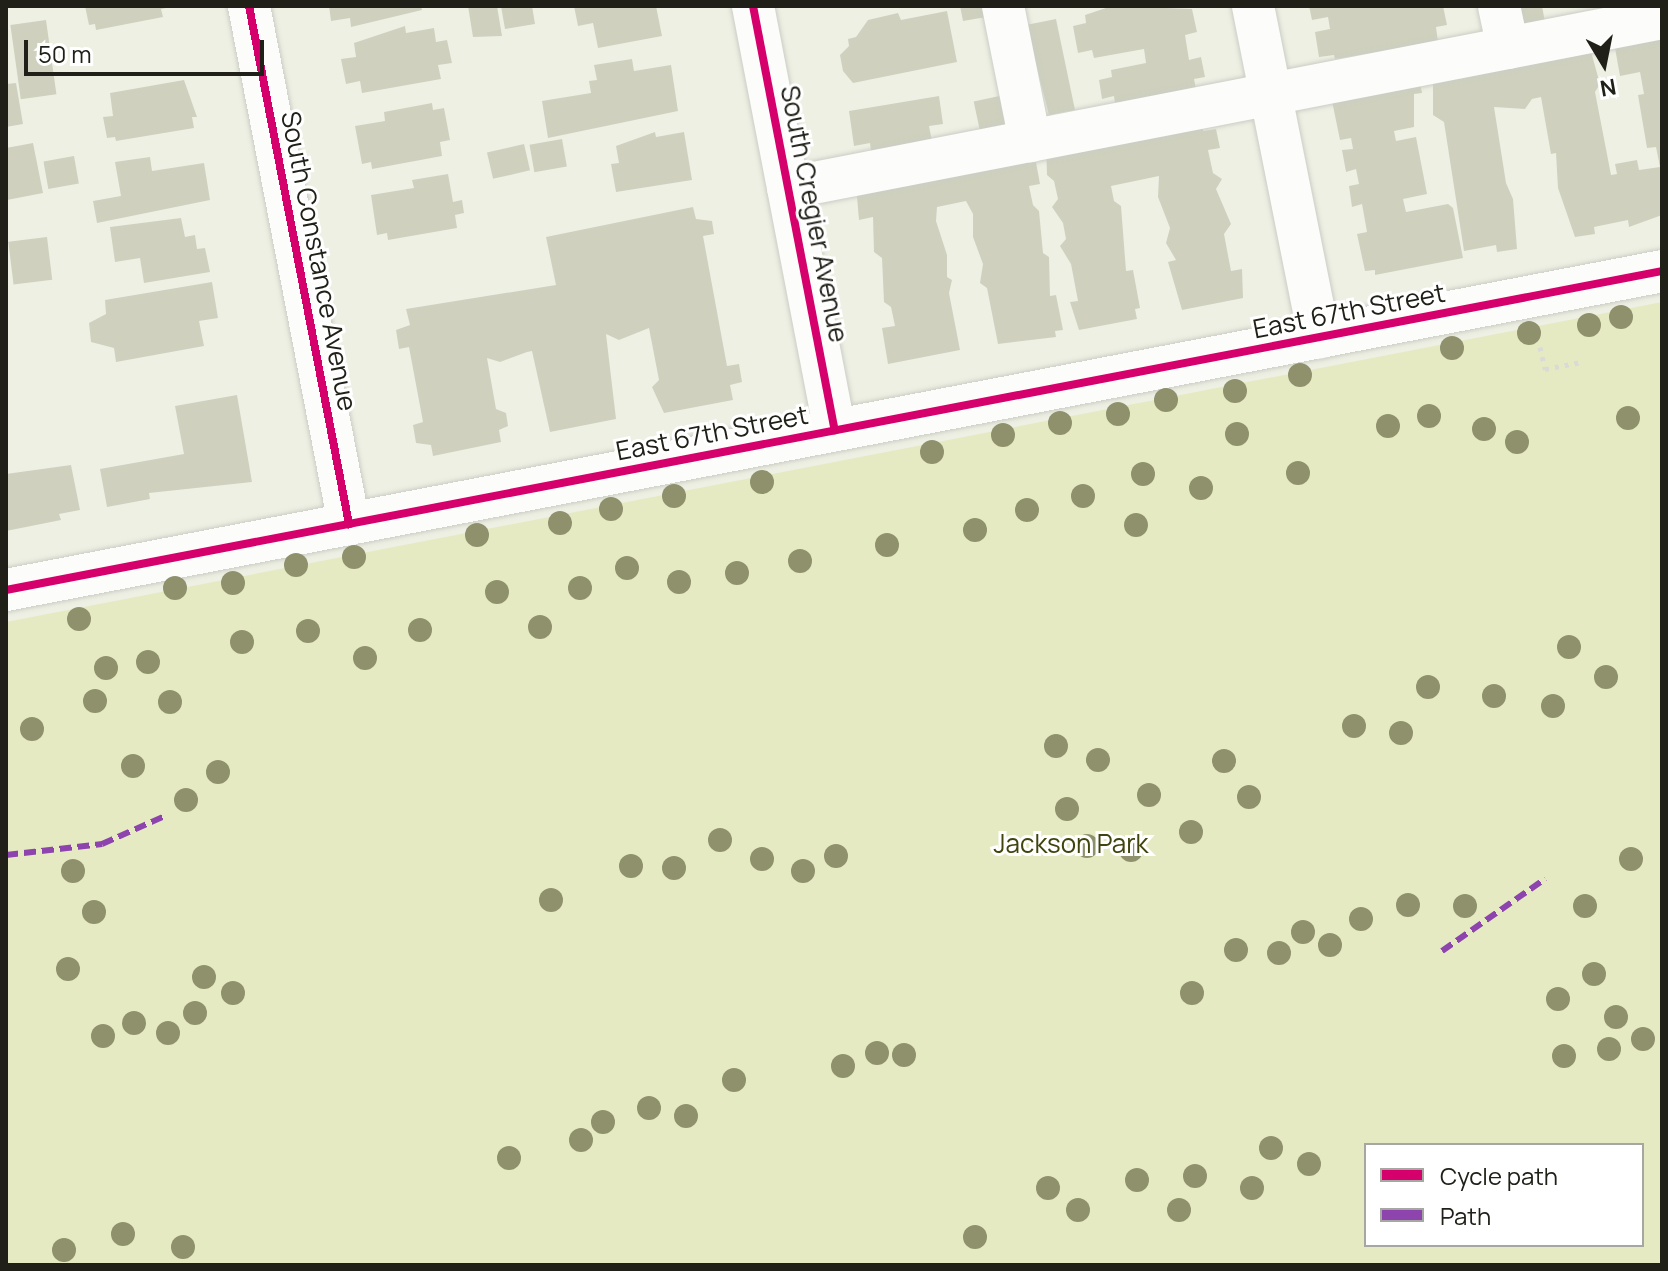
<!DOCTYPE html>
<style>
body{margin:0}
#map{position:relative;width:1668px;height:1271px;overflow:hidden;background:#eef0e4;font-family:Manrope,sans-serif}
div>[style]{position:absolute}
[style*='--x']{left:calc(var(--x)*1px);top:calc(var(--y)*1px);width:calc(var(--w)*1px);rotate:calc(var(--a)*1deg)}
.green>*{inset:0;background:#e6eac3}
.building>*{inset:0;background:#cfd1be;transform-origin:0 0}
.path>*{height:5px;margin-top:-2.5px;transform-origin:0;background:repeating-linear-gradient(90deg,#dadbd7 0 4px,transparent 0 10px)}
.roads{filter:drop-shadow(0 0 2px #cbcdc4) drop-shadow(0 0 2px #cbcdc4)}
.minor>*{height:42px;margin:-21px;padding:0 21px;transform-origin:21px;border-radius:21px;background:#fcfdfb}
.quiet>*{height:6px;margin-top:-3px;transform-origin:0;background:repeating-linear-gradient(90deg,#8e44ad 0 12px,transparent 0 18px)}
.cycleway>*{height:8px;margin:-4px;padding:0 4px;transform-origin:4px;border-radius:4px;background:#d6006c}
.trees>*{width:24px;height:24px;margin:-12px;border-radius:50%;background:#8f916d}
span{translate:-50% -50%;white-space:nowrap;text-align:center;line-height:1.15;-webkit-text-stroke:6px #fff;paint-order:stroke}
.street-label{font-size:26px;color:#202018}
.park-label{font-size:26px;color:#41440c}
.frame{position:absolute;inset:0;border:8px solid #202018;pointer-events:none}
.legend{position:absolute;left:1364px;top:1143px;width:280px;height:104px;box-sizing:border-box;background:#fff;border:2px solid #a6a6a3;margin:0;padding:10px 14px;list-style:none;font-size:24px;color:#202018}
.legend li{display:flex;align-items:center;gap:16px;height:40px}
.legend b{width:40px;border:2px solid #a6a6a3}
.north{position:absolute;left:1564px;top:24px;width:80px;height:80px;-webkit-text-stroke:6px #fff;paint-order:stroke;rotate:170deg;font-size:22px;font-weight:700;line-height:32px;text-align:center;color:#202018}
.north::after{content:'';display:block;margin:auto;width:28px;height:36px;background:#202018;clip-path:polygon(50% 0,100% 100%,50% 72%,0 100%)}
.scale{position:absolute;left:24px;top:40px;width:240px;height:36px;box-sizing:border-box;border:4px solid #202018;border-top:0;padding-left:10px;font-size:24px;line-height:28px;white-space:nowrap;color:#202018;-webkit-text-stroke:6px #fff;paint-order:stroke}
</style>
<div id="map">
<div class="green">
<i style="clip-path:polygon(evenodd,1662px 302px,1662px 1265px,6px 1265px,6px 622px,1662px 302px,1366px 1145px,1642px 1145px,1642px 1245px,1366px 1245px,1366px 1145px)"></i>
</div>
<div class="building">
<i style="clip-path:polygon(85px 6px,171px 6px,171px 7px,161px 9px,163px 17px,96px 30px,95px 24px,89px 25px)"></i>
<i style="clip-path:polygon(329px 6px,421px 6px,422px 10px,351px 27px,350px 18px,331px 21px)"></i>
<i style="clip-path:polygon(468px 6px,497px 6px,502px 36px,473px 37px)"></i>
<i style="clip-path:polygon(501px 6px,532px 6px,535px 24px,505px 29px)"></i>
<i style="clip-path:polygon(574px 6px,656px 6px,662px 36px,598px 48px,593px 23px,578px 26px)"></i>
<i style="clip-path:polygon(960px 6px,990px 6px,992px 16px,963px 21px)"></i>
<i style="clip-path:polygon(1112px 6px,1192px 9px,1197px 32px,1185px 35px,1189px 60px,1201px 57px,1205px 77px,1194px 79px,1196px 89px,1115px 103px,1114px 96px,1102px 99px,1099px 80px,1112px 77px,1111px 70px,1146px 63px,1144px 49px,1094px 58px,1092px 50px,1078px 53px,1073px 26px,1086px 23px,1085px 15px)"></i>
<i style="clip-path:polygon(1309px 6px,1443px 6px,1447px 25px,1436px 27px,1438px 42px,1335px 59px,1334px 55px,1319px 57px,1315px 32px,1330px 29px,1328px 17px,1312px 20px)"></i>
<i style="clip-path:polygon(1512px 6px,1542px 6px,1545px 22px,1516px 28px)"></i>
<i style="clip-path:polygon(947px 11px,957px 62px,853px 83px,843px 71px,840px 55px,849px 46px,848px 39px,856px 37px,868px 20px,898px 13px,901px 20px)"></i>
<i style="clip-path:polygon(1056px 19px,1075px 110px,1049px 115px,1026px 25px)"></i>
<i style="left:46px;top:20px;width:75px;height:36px;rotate:82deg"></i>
<i style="clip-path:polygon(405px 26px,406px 33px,434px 28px,436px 42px,447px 40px,452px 63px,438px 65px,441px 79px,362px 93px,360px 81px,346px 84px,341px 59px,356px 57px,354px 43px)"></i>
<i style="clip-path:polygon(1662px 28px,1662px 215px,1629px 227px,1628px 220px,1594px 227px,1595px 234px,1575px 237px,1558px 188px,1556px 153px,1551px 154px,1541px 97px,1532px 99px,1525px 109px,1494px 107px,1506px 183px,1513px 199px,1517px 249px,1497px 252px,1496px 245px,1464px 251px,1444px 122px,1433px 115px,1433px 82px,1590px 48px,1600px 84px,1595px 92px,1611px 175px,1617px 174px,1615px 164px,1637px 160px,1639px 170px,1660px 167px,1656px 147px,1647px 148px,1638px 95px,1644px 94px,1640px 72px,1620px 76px,1613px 37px)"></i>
<i style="clip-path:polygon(632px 59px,634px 71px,671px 65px,678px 111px,548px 138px,542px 101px,591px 93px,589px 81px,597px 80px,594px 65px)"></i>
<i style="clip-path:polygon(1418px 73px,1422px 93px,1414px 94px,1414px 127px,1394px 131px,1396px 141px,1416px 137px,1427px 194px,1403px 199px,1406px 212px,1448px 204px,1453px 208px,1463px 258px,1375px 275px,1375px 270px,1365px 271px,1357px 234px,1367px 232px,1362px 204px,1352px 207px,1349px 186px,1359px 184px,1356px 169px,1346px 172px,1342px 150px,1353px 149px,1351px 138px,1340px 140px,1332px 101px)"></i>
<i style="clip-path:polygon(184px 80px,197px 117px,192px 117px,194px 128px,116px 141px,115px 137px,107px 138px,103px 117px,113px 116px,110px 93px)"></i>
<i style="clip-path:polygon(16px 83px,23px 124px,6px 127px,6px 84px)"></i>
<i style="left:1004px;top:95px;width:30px;height:31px;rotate:78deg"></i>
<i style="clip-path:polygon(939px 96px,943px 124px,929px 126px,932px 141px,871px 151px,870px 143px,854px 146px,849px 111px)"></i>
<i style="clip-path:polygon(432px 103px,433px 110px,444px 108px,450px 140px,440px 142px,442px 156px,372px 169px,371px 162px,362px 164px,355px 126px,385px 121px,384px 112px)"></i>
<i style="clip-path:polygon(1201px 115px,1203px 131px,1216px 129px,1220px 148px,1208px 150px,1213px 173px,1222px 179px,1216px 189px,1231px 224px,1224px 234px,1231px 271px,1242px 269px,1243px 298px,1182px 310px,1168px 262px,1176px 260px,1166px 243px,1170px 228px,1158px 197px,1159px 176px,1111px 186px,1114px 201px,1121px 206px,1126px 271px,1133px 270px,1140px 308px,1135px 309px,1137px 319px,1079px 330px,1070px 302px,1078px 301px,1071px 264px,1060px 246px,1066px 239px,1063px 223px,1052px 207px,1058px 199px,1054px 181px,1047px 175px,1046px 145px)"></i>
<i style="clip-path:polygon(655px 132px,656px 137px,684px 132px,692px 180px,616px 192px,611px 164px,619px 163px,616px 146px)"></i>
<i style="left:562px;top:139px;width:28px;height:33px;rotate:80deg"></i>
<i style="clip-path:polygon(33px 143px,43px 193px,7px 200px,6px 148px)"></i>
<i style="left:524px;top:144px;width:27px;height:38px;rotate:77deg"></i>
<i style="clip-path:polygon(1033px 146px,1040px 184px,1029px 186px,1033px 205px,1039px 211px,1043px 253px,1049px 257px,1050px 296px,1056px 295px,1063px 330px,1055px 331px,1056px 337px,998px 344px,987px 288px,980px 283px,983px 264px,973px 237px,973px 214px,966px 201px,937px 207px,936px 221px,947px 255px,947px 277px,952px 280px,949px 293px,960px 350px,888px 364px,882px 328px,895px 326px,891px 307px,884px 302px,882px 258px,874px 252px,873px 217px,859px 220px,856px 185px)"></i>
<i style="left:74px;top:156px;width:28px;height:31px;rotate:80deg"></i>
<i style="clip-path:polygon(150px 157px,152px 171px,204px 163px,210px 200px,97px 223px,93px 201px,121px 196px,115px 162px)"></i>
<i style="clip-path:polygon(448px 174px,453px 202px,462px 200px,464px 213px,455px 215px,457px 228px,388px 240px,387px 233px,377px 235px,371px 195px,414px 188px,412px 180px)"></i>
<i style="clip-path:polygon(693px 207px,696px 219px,712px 221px,714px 234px,703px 236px,727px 366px,739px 364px,742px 382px,730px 385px,733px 400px,664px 413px,652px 387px,659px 380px,649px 328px,619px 340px,606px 334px,616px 419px,550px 432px,532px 351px,527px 352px,500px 362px,487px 358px,496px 409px,506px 413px,508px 426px,499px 430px,501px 442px,433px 456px,431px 445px,416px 443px,413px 425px,423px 422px,409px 347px,399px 349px,396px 330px,410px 325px,406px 309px,556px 285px,546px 237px)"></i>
<i style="clip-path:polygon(181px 218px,185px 237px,195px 235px,197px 249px,205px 248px,210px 272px,144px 283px,140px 258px,115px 262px,110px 227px)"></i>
<i style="left:47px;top:237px;width:43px;height:39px;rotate:83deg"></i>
<i style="clip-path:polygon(212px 282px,218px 318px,199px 321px,204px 346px,116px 362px,114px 348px,91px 342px,89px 323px,106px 314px,105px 300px)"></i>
<i style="clip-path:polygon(237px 395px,252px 482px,149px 493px,150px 499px,107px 507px,100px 469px,184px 454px,175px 406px)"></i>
<i style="clip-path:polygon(71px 465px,80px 510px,59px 514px,61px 520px,6px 531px,6px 474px)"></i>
</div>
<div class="path">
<i style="--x:1540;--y:347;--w:23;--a:77"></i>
<i style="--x:1545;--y:369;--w:37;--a:-11"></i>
</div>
<div class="roads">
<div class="minor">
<i style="--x:249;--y:6;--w:528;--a:79.07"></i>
<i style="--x:753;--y:6;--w:432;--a:79.1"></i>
<i style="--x:1003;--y:6;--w:138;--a:78.7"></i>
<i style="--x:1253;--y:6;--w:338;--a:78.7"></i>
<i style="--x:1499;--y:6;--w:43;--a:77.9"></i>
<i style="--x:788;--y:188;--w:890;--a:-11.01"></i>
<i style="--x:6;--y:590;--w:1686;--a:-10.9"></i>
</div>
</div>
<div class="quiet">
<i style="--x:6;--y:855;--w:97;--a:-6.5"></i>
<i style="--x:102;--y:844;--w:71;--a:-24"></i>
<i style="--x:1442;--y:951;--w:126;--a:-35"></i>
</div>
<div class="cycleway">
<i style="--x:249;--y:6;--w:528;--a:79.07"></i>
<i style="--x:753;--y:6;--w:432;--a:79.1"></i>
<i style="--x:6;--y:590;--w:1686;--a:-10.9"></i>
</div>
<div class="trees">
<i style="left:1621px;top:317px"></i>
<i style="left:1589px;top:325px"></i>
<i style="left:1529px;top:333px"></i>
<i style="left:1452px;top:348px"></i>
<i style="left:1300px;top:375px"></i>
<i style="left:1235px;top:391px"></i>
<i style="left:1166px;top:400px"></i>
<i style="left:1118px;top:414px"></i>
<i style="left:1429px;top:416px"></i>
<i style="left:1628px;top:418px"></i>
<i style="left:1060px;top:423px"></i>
<i style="left:1388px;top:426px"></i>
<i style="left:1484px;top:429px"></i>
<i style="left:1237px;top:434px"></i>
<i style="left:1003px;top:435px"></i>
<i style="left:1517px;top:442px"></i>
<i style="left:932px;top:452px"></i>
<i style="left:1298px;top:473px"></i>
<i style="left:1143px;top:474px"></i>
<i style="left:762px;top:482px"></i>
<i style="left:1201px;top:488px"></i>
<i style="left:674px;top:496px"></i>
<i style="left:1083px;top:496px"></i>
<i style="left:611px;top:509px"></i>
<i style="left:1027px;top:510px"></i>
<i style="left:560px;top:523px"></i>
<i style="left:1136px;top:525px"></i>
<i style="left:975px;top:530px"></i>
<i style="left:477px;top:535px"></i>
<i style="left:887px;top:545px"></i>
<i style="left:354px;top:557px"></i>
<i style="left:800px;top:561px"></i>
<i style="left:296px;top:565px"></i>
<i style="left:627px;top:568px"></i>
<i style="left:737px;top:573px"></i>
<i style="left:679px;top:582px"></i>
<i style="left:233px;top:583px"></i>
<i style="left:175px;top:588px"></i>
<i style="left:580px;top:588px"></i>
<i style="left:497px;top:592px"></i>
<i style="left:79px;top:619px"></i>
<i style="left:540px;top:627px"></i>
<i style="left:420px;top:630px"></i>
<i style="left:308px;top:631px"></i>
<i style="left:242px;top:642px"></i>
<i style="left:1569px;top:647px"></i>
<i style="left:365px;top:658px"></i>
<i style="left:148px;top:662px"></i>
<i style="left:106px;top:668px"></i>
<i style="left:1606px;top:677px"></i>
<i style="left:1428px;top:687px"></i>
<i style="left:1494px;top:696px"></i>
<i style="left:95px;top:701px"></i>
<i style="left:170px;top:702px"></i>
<i style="left:1553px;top:706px"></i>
<i style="left:1354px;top:726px"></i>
<i style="left:32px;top:729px"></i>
<i style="left:1401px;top:733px"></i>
<i style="left:1056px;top:746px"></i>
<i style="left:1098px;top:760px"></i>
<i style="left:1224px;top:761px"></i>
<i style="left:133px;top:766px"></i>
<i style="left:218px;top:772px"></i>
<i style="left:1149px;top:795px"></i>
<i style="left:1249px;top:797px"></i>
<i style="left:186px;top:800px"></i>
<i style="left:1067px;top:809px"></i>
<i style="left:1191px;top:832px"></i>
<i style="left:720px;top:840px"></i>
<i style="left:1087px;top:846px"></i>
<i style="left:1131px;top:850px"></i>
<i style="left:836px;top:856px"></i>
<i style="left:762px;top:859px"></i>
<i style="left:1631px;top:859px"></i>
<i style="left:631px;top:866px"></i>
<i style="left:674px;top:868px"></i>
<i style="left:73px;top:871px"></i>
<i style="left:803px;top:871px"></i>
<i style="left:551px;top:900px"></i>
<i style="left:1408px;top:905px"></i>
<i style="left:1465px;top:906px"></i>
<i style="left:1585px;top:906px"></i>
<i style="left:94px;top:912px"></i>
<i style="left:1361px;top:919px"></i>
<i style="left:1303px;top:932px"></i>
<i style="left:1330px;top:945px"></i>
<i style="left:1236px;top:950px"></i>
<i style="left:1279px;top:953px"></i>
<i style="left:68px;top:969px"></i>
<i style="left:1594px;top:974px"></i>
<i style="left:204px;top:977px"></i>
<i style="left:233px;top:993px"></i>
<i style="left:1192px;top:993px"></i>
<i style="left:1558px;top:999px"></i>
<i style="left:195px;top:1013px"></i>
<i style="left:1616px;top:1017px"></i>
<i style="left:134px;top:1023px"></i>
<i style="left:168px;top:1033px"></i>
<i style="left:103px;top:1036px"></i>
<i style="left:1643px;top:1039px"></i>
<i style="left:1609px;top:1049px"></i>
<i style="left:877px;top:1053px"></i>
<i style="left:904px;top:1055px"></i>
<i style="left:1564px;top:1056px"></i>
<i style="left:843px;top:1066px"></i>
<i style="left:734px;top:1080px"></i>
<i style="left:649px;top:1108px"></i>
<i style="left:686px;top:1116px"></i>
<i style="left:603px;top:1122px"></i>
<i style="left:581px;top:1140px"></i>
<i style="left:1271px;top:1148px"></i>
<i style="left:509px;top:1158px"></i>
<i style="left:1309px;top:1164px"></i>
<i style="left:1195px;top:1176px"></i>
<i style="left:1137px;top:1180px"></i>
<i style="left:1048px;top:1188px"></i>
<i style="left:1252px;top:1188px"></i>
<i style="left:1078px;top:1210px"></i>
<i style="left:1179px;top:1210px"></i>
<i style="left:123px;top:1234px"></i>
<i style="left:975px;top:1237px"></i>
<i style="left:183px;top:1247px"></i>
<i style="left:64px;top:1250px"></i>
</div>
<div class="street-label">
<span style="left:814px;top:214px;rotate:79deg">South Cregier Avenue</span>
<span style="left:319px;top:261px;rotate:79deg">South Constance Avenue</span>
<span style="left:1349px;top:311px;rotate:-11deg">East 67th Street</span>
<span style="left:712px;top:433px;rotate:-11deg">East 67th Street</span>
</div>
<div class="park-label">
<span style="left:1071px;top:844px">Jackson Park</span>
</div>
<div class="frame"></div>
<ul class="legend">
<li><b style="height:10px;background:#d6006c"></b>Cycle path</li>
<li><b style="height:10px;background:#8e44ad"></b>Path</li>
</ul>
<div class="north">N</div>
<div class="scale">50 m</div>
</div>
